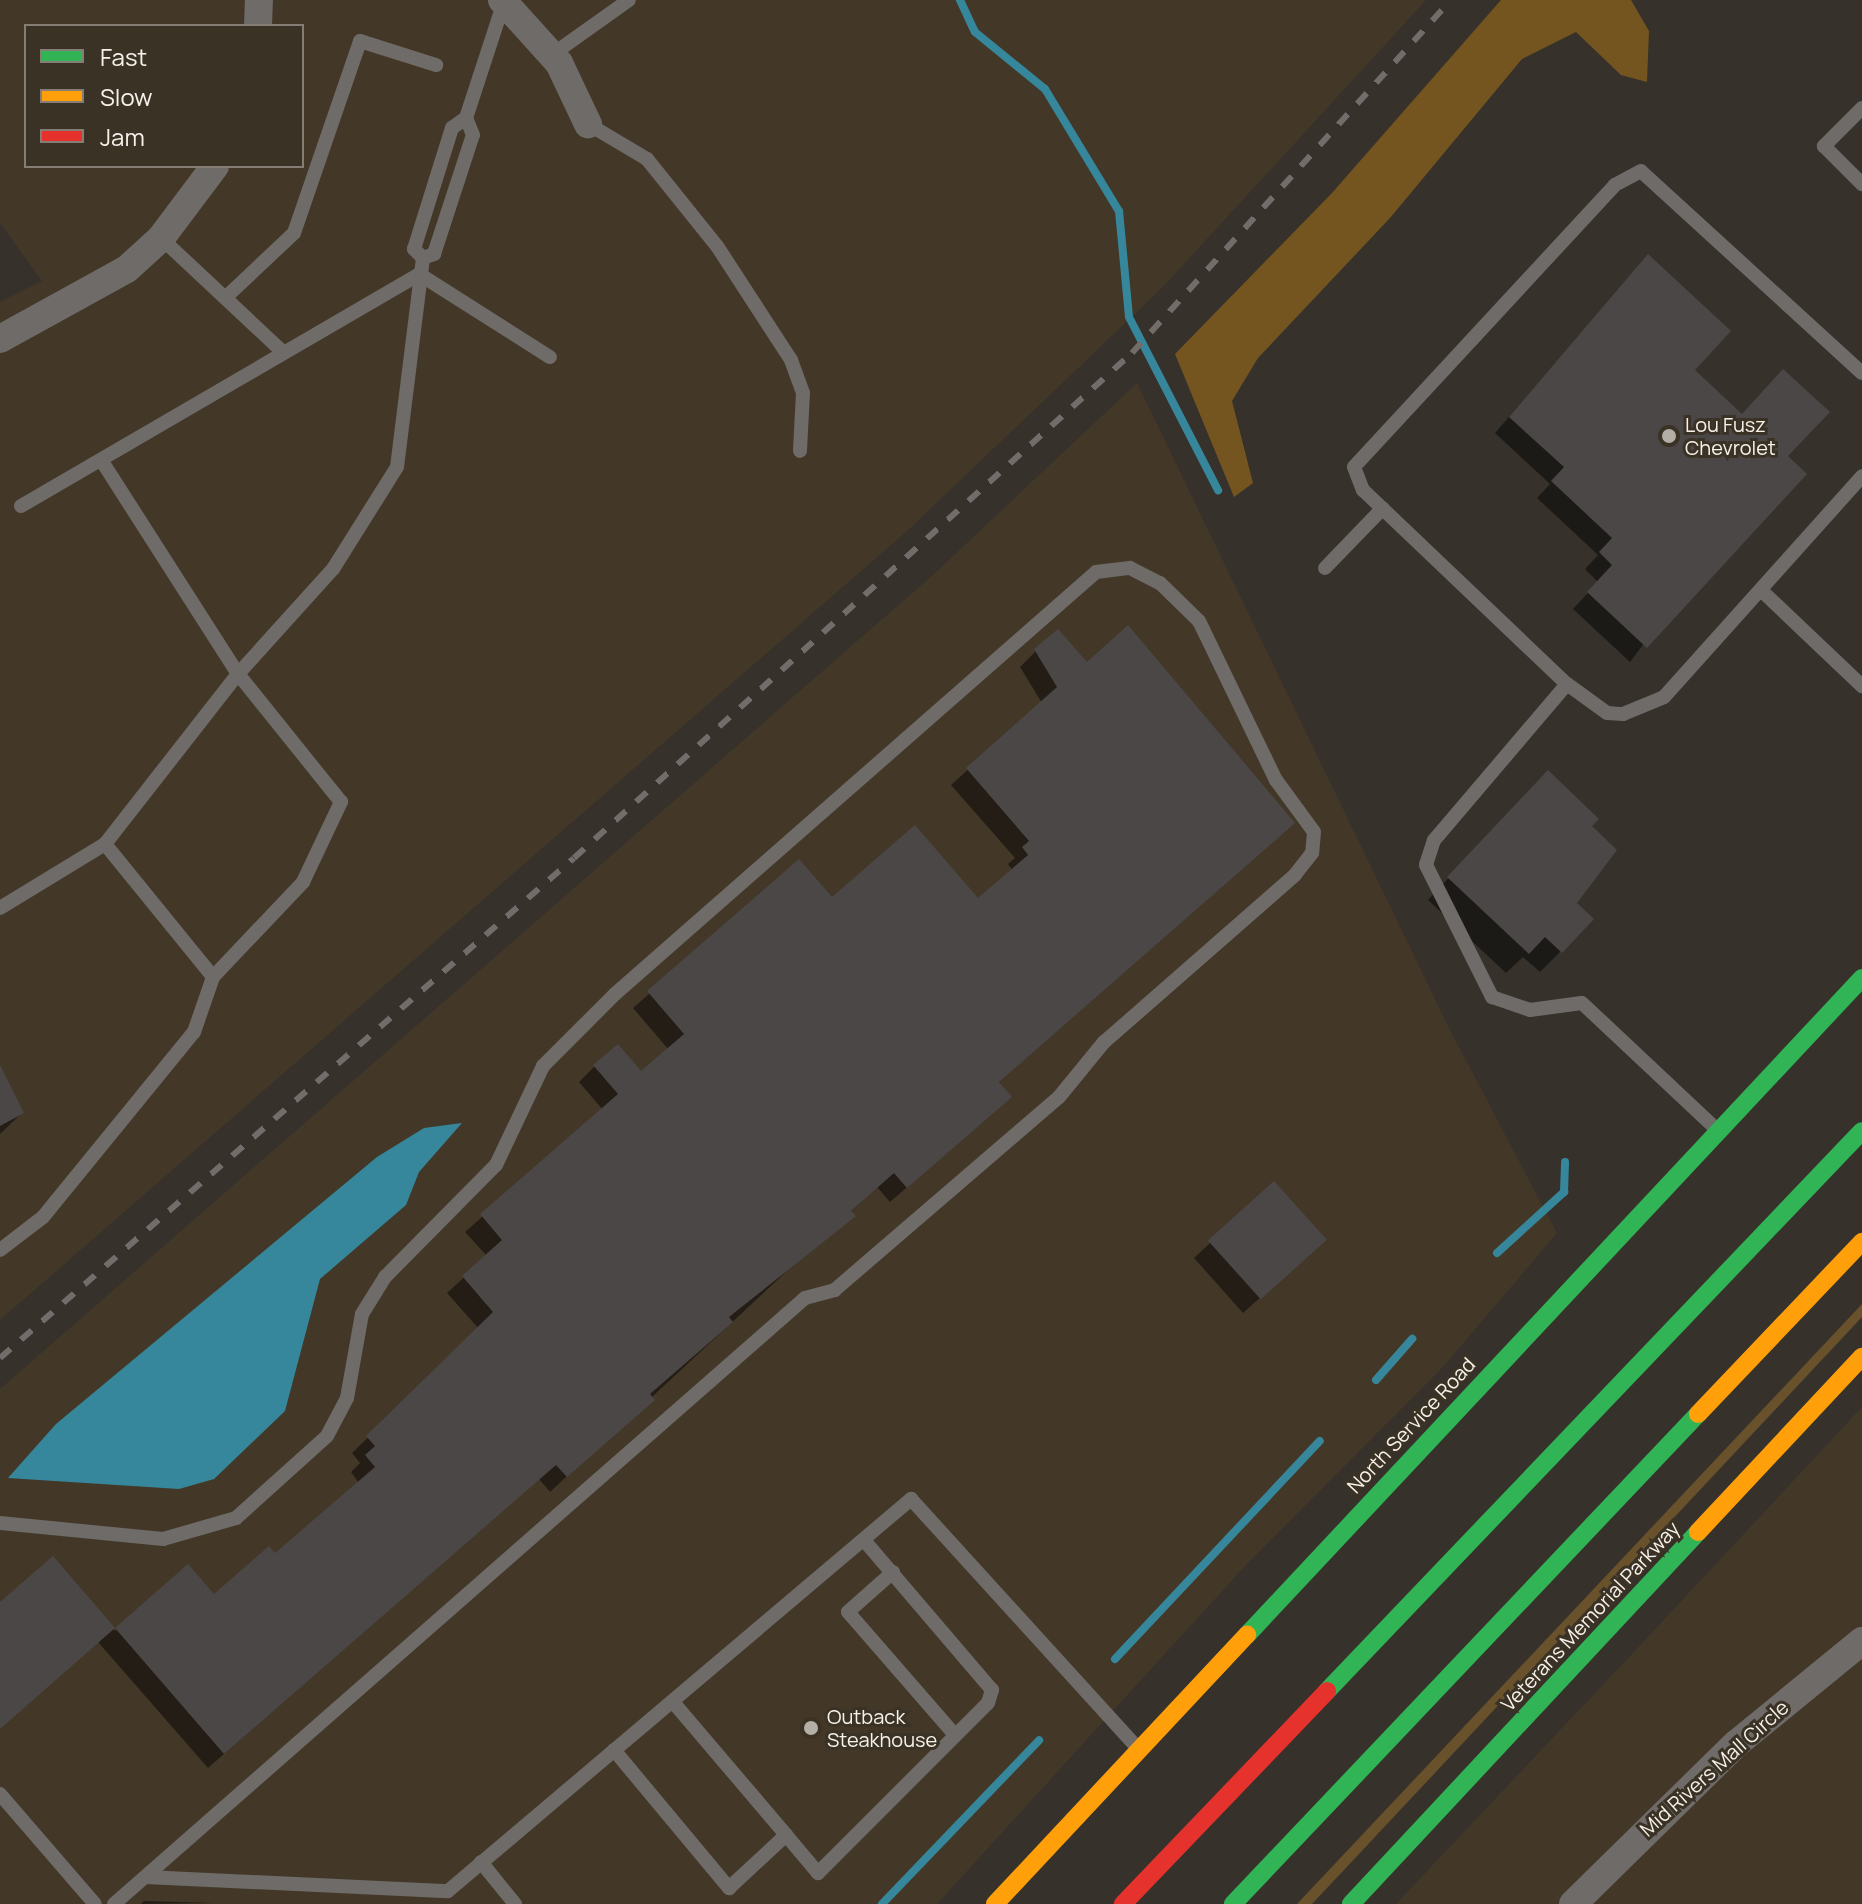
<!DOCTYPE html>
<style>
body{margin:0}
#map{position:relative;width:1862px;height:1904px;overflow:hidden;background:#36312b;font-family:Manrope,sans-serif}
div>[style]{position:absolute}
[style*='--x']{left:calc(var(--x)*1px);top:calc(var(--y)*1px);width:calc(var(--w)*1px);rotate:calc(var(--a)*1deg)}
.built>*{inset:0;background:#433828}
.green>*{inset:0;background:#69512c}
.forest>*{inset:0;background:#75551f}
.water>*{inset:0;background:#36879b}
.shadow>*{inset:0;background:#0007}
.stream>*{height:8px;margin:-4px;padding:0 4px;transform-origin:4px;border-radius:4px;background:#36879b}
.building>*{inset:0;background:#4b4747;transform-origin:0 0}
.lane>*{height:14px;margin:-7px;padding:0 7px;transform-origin:7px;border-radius:7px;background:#6e6b69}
.street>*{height:28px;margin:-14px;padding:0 14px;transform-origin:14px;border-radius:14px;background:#6e6b69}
.fast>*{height:18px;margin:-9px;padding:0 9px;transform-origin:9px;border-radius:9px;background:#30b455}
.slow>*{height:18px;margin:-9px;padding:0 9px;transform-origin:9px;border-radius:9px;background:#ff9f0a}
.jam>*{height:18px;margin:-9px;padding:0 9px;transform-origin:9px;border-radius:9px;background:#e5322d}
.rail>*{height:6px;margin-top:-3px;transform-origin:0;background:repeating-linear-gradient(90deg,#726d6b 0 14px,transparent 0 28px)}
.dots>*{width:22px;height:22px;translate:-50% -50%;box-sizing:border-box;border:4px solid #3b3226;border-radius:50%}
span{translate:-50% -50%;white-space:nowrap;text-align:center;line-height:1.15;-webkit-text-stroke:6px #3b3226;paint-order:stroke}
.poi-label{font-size:20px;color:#f6f1e9}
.left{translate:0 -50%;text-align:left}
.street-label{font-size:20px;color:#f6f1e9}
.legend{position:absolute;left:24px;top:24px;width:280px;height:144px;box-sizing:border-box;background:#3b3226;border:2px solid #867e74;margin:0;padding:10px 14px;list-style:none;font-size:24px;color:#f6f1e9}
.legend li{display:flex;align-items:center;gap:16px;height:40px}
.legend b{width:40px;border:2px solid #867e74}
</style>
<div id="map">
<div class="built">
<i style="clip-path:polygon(evenodd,0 0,1426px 0,1162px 288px,907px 531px,0 1320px,0 302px,42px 281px,0 223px,0 0,26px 26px,302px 26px,302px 166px,26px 166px,26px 26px)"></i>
<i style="clip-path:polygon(1137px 383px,1450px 1030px,1557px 1233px,1442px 1368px,1245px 1566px,937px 1904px,0 1904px,0 1389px,934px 574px)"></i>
<i style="clip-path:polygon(1862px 1407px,1862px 1904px,1396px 1904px,1647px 1638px)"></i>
</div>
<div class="green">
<i style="clip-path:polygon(1862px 1304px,1862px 1317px,1344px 1870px,1312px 1904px,1297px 1904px)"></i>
</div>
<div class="forest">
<i style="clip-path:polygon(1501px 0,1631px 0,1649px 31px,1647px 82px,1621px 75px,1576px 32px,1522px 59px,1390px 218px,1258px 358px,1232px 401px,1253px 483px,1234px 497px,1175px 354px,1332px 193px)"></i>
</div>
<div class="water">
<i style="clip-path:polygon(462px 1123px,419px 1172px,406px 1205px,320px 1279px,285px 1411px,214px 1479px,179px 1489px,8px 1478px,56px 1424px,377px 1157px,424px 1128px)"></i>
</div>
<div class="shadow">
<i style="clip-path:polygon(1648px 257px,1692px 370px,1785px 456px,1630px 662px,1573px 609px,1598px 582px,1585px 569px,1598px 555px,1537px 498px,1550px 484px,1495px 433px)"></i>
<i style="clip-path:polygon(1036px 651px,1087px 665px,993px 1113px,890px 1202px,877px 1187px,550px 1492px,539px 1479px,208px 1768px,98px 1642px,0 1728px,0 1604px,52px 1559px,115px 1631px,188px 1567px,214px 1597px,275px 1556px,359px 1483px,351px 1472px,360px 1463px,352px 1453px,479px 1329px,447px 1293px,487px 1256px,465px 1232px,603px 1110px,579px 1082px,594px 1067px,618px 1047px,641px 1074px,669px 1050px,633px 1008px,799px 862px,832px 900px,978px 901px,1013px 871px,1008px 864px,1015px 858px,951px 785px,1042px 703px,1020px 667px)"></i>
<i style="clip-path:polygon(1527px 794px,1589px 826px,1561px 951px,1540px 972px,1523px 957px,1506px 973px,1428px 900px)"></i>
<i style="clip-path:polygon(0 1069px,22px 1113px,0 1134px)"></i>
<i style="clip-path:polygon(1274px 1183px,1308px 1255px,1243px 1313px,1194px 1258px)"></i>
<i style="clip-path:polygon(144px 1901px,215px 1903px,141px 1904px)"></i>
</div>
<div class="stream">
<i style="--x:960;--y:0;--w:35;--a:65"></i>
<i style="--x:975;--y:32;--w:90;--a:39.2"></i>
<i style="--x:1045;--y:89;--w:143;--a:58.8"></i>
<i style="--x:1119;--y:211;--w:106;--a:84.6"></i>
<i style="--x:1129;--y:317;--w:195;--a:62.8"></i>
<i style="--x:1497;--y:1253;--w:91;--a:-42.3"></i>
<i style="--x:1564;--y:1192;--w:30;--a:-88"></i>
<i style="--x:1376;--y:1380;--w:55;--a:-48.7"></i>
<i style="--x:1115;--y:1659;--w:299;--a:-46.8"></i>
<i style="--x:882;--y:1904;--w:227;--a:-46.2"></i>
</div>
<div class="building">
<i style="clip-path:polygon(1648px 254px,1731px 331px,1695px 370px,1742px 414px,1783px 369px,1830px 412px,1788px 456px,1807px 474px,1647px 648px,1587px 592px,1612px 565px,1599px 552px,1612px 538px,1551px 481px,1564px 467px,1509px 417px)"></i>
<i style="clip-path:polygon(1128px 625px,1295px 823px,999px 1082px,1012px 1097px,907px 1188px,894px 1173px,851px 1211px,856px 1216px,729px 1317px,733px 1322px,650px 1394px,655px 1400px,567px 1477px,556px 1465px,224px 1754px,115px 1628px,188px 1564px,214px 1594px,269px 1546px,275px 1553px,375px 1467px,365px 1455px,375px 1446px,366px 1436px,493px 1312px,462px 1276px,502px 1240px,480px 1214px,618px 1094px,593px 1065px,618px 1044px,641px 1071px,684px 1034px,647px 991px,799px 859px,832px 897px,915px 825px,978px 898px,1028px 855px,1022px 847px,1029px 841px,966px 768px,1057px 687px,1034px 649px,1058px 629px,1087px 662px)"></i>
<i style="clip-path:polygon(1548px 770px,1599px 819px,1592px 826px,1617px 850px,1577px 903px,1594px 919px,1562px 953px,1545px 937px,1529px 954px,1447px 877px)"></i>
<i style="clip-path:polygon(0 1065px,24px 1113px,0 1126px)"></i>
<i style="left:1274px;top:1181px;width:79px;height:89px;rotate:48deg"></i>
<i style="clip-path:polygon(53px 1556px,115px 1628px,0 1729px,0 1602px)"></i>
</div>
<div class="lane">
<i style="--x:553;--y:54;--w:93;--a:-35.4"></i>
<i style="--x:1862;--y:108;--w:54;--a:135"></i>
<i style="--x:1824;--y:146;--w:54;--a:45"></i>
<i style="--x:588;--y:124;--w:69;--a:30.7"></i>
<i style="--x:647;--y:159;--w:112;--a:51.2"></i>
<i style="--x:717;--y:246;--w:136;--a:57"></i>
<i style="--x:791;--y:360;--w:35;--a:70"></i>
<i style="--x:803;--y:393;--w:58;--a:93"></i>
<i style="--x:161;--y:238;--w:168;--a:43.1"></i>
<i style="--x:423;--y:258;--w:13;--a:-135"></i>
<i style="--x:414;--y:249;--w:127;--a:-72.6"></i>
<i style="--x:452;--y:128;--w:17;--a:-36"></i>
<i style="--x:466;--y:118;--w:122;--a:-71.9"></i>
<i style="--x:423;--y:258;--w:12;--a:-20"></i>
<i style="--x:434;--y:254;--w:125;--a:-71.9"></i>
<i style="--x:473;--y:135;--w:18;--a:-112"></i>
<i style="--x:419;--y:274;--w:155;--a:32.4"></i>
<i style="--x:225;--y:298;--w:95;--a:-43.3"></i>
<i style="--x:294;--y:233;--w:203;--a:-71"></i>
<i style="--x:360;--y:41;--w:80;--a:17.5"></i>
<i style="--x:1862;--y:373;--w:299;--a:-137.6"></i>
<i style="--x:1641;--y:171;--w:30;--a:152"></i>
<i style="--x:1615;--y:185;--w:384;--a:132.8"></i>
<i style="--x:1354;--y:467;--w:25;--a:69"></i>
<i style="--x:1363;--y:490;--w:282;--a:43.6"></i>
<i style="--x:1567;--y:684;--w:49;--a:35.9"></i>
<i style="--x:1607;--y:713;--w:16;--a:4"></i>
<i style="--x:1623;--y:714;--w:44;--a:-22.5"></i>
<i style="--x:1664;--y:697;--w:297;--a:-48.1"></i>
<i style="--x:21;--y:506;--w:461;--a:-30.2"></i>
<i style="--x:1325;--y:568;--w:83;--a:-46"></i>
<i style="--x:1763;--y:592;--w:137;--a:43.5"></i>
<i style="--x:1567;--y:684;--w:205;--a:130.4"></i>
<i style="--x:1434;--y:840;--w:26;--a:108"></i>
<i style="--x:1426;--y:865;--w:148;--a:63.4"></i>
<i style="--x:1492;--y:997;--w:40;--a:18.9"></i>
<i style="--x:1530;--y:1010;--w:52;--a:-7.7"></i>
<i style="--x:1582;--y:1003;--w:183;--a:43.2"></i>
<i style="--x:105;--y:844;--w:171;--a:50.9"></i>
<i style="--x:0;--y:908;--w:123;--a:-31.4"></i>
<i style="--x:105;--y:844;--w:216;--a:-52"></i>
<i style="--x:238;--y:674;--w:142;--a:-47.9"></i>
<i style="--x:333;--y:569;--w:120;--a:-57.9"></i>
<i style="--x:397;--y:467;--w:211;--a:-82.9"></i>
<i style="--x:0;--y:1250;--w:54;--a:-37.5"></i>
<i style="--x:43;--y:1217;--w:239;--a:-50.8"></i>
<i style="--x:194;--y:1032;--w:58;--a:-70.9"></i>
<i style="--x:213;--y:977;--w:131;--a:-46.5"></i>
<i style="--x:303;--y:882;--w:89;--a:-64.6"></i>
<i style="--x:341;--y:802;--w:164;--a:-128.8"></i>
<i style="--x:238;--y:674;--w:254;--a:-122.6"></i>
<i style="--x:0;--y:1523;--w:164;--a:5.6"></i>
<i style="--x:163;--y:1539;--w:76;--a:-16"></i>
<i style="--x:236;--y:1518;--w:122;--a:-42"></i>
<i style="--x:327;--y:1436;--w:43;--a:-62.2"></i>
<i style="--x:347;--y:1398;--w:85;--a:-79.9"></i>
<i style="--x:362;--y:1314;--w:44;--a:-58.1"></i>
<i style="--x:385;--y:1277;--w:158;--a:-45.3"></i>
<i style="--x:496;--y:1165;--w:110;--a:-64.6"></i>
<i style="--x:543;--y:1066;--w:102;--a:-45"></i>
<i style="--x:615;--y:994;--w:640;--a:-41.26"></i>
<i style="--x:1096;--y:572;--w:34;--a:-7"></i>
<i style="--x:1130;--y:568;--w:34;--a:27"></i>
<i style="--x:1160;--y:583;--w:54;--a:44.3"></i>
<i style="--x:1199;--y:621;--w:177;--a:64.2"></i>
<i style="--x:1276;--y:780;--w:64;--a:53.8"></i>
<i style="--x:1314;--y:832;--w:21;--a:95"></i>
<i style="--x:1312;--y:853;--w:28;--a:128"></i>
<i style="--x:1295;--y:875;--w:254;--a:138.8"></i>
<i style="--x:1104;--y:1042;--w:71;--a:129.3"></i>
<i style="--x:1059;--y:1097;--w:296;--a:139.3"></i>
<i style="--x:835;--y:1290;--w:31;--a:165"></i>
<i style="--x:805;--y:1298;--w:919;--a:138.75"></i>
<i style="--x:893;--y:1572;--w:60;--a:138.4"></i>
<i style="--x:848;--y:1612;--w:162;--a:49"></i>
<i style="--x:673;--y:1702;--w:175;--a:49.6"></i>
<i style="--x:614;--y:1750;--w:180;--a:50.2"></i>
<i style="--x:729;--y:1888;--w:78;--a:-42.9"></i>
<i style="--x:786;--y:1835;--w:50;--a:49.9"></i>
<i style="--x:818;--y:1873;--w:240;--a:-45"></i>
<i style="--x:988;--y:1703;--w:14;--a:-73"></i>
<i style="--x:992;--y:1690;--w:197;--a:-130.5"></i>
<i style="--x:0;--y:1794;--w:145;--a:49.2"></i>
<i style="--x:481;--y:1862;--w:54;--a:51"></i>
<i style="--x:146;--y:1877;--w:302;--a:2.7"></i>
<i style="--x:448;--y:1891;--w:607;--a:-40.25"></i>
<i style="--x:911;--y:1499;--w:336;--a:47.7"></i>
</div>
<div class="street">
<i style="--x:502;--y:0;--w:85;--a:47.9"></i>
<i style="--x:559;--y:63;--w:68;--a:64.6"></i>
<i style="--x:258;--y:26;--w:26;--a:-88"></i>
<i style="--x:0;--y:339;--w:145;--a:-28.9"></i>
<i style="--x:127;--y:269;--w:46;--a:-42.4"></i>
<i style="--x:161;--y:238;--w:90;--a:-53.1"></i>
<i style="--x:1573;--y:1904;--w:228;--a:-44.5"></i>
<i style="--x:1736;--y:1744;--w:163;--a:-39.3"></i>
</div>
<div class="fast">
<i style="--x:1247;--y:1635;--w:900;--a:-46.89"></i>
<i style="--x:1327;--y:1691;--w:774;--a:-46.31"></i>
<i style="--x:1233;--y:1904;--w:676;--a:-46.5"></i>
<i style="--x:1351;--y:1904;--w:509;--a:-46.99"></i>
</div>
<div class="slow">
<i style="--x:1698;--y:1414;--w:238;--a:-46.4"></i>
<i style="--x:1698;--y:1532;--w:240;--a:-46.9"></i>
<i style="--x:995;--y:1904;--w:369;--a:-46.9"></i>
</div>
<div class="jam">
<i style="--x:1123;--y:1904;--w:295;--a:-46.2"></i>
</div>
<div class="rail">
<i style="--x:0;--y:1358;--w:761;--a:-41.06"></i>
<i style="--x:574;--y:858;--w:753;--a:-42.15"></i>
<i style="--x:1132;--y:353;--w:476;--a:-47.9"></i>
</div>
<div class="dots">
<i style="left:1669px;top:436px;background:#b3aea6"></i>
<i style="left:811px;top:1728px;background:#b3aea6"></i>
</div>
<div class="poi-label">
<span class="left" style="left:1685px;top:436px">Lou Fusz<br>Chevrolet</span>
<span class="left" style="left:827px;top:1728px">Outback<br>Steakhouse</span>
</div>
<div class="street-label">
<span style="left:1411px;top:1425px;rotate:-47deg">North Service Road</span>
<span style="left:1590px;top:1616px;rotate:-47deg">Veterans Memorial Parkway</span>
<span style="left:1714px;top:1768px;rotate:-42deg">Mid Rivers Mall Circle</span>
</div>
<ul class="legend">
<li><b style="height:10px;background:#30b455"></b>Fast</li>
<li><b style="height:10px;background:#ff9f0a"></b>Slow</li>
<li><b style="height:10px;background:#e5322d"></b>Jam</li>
</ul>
</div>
